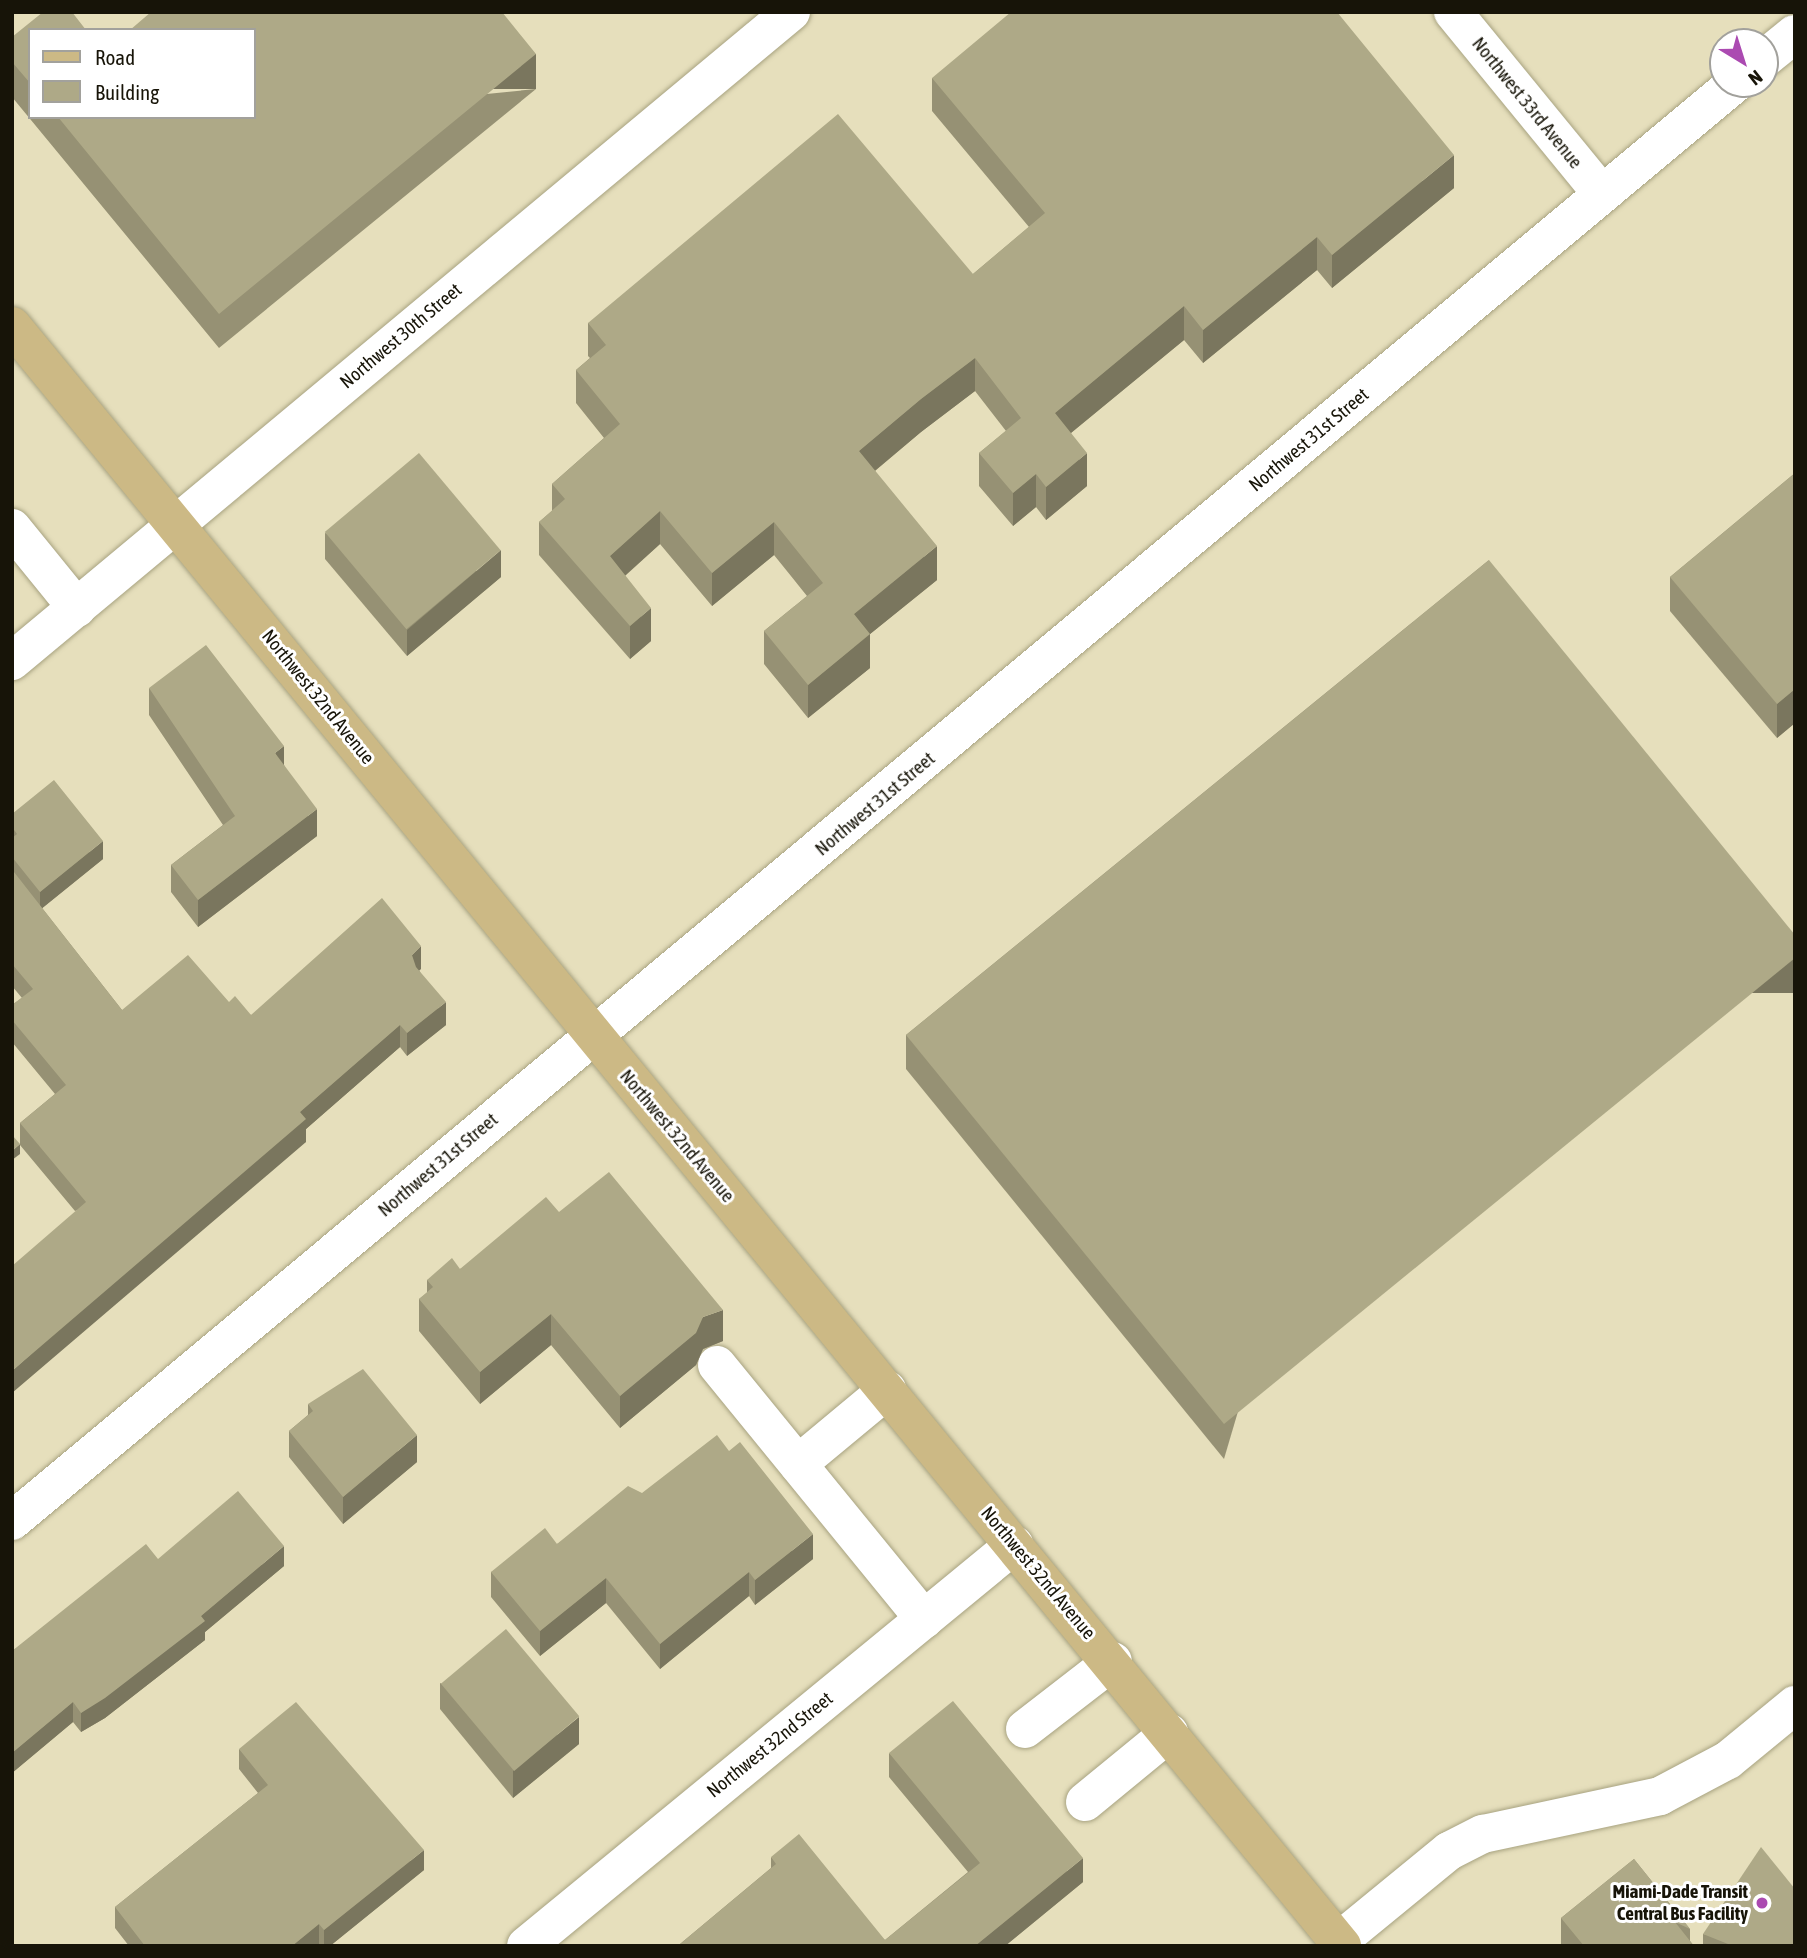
<!DOCTYPE html>
<style>
body{margin:0}
#map{position:relative;width:1807px;height:1958px;overflow:hidden;background:#e6dfbc;font-family:"Asap Condensed",sans-serif}
div>[style]{position:absolute}
[style*='--x']{left:calc(var(--x)*1px);top:calc(var(--y)*1px);width:calc(var(--w)*1px);rotate:calc(var(--a)*1deg)}
.roads{filter:drop-shadow(0 0 2px #a8a381) drop-shadow(0 0 2px #a8a381)}
.minor>*{height:38px;margin:-19px;padding:0 19px;transform-origin:19px;border-radius:19px;background:#fff}
.major>*{height:38px;margin:-19px;padding:0 19px;transform-origin:19px;border-radius:19px;background:#ccb985}
.wall>*{inset:0;background:#969174}
.shaded-wall>*{inset:0;background:#7a765e;transform-origin:0 0}
.building>*{inset:0;background:#aea987;transform-origin:0 0}
.dots>*{width:19px;height:19px;translate:-50% -50%;box-sizing:border-box;border:4px solid #fff;border-radius:50%}
span{translate:-50% -50%;white-space:nowrap;text-align:center;line-height:1.15;-webkit-text-stroke:6px #fff;paint-order:stroke}
.street-label{font-size:19px;color:#171408}
.poi-label{font-size:19px;color:#171408;font-weight:700}
.right{translate:-100% -50%;text-align:right}
.frame{position:absolute;inset:0;border:14px solid #171408;pointer-events:none}
.legend{position:absolute;left:28px;top:28px;width:228px;height:91px;box-sizing:border-box;background:#fff;border:2px solid #a2a19c;margin:0;padding:9px 12px;list-style:none;font-size:21px;color:#171408}
.legend li{display:flex;align-items:center;gap:14px;height:35px}
.legend b{width:35px;border:2px solid #a2a19c}
.north{position:absolute;left:1709px;top:28px;width:70px;height:70px;box-sizing:border-box;background:#fff;border:2px solid #a2a19c;border-radius:50%;rotate:142deg;font-size:19px;font-weight:700;line-height:28px;text-align:center;color:#171408}
.north::after{content:'';display:block;margin:auto;width:24px;height:32px;background:#ab4ab1;clip-path:polygon(50% 0,100% 100%,50% 72%,0 100%)}
</style>
<div id="map">
<div class="roads">
<div class="minor">
<i style="--x:1453;--y:12;--w:235;--a:50.7"></i>
<i style="--x:1765;--y:58;--w:38;--a:-39"></i>
<i style="--x:12;--y:528;--w:103;--a:50.9"></i>
<i style="--x:12;--y:661;--w:1014;--a:-39.8"></i>
<i style="--x:717;--y:1365;--w:328;--a:50.8"></i>
<i style="--x:798;--y:1464;--w:116;--a:-39.7"></i>
<i style="--x:12;--y:1521;--w:2243;--a:-39.84"></i>
<i style="--x:1025;--y:1729;--w:111;--a:-37.7"></i>
<i style="--x:1085;--y:1802;--w:109;--a:-39.4"></i>
<i style="--x:1339;--y:1941;--w:142;--a:-39.3"></i>
<i style="--x:1449;--y:1851;--w:38;--a:-27"></i>
<i style="--x:1483;--y:1834;--w:181;--a:-12.1"></i>
<i style="--x:1660;--y:1796;--w:77;--a:-27.9"></i>
<i style="--x:1728;--y:1760;--w:87;--a:-39.4"></i>
<i style="--x:526;--y:1946;--w:632;--a:-39.41"></i>
</div>
<div class="major">
<i style="--x:12;--y:326;--w:2096;--a:50.61"></i>
</div>
</div>
<div class="wall">
<i style="clip-path:polygon(30px 30px,30px 117px,254px 117px,536px 89px,219px 348px,12px 97px,12px 37px)"></i>
<i style="clip-path:polygon(932px 78px,1454px 188px,1332px 288px,1317px 270px,1203px 363px,1184px 340px,1071px 433px,1087px 486px,1046px 520px,1036px 507px,1013px 526px,979px 486px,979px 453px,1006px 431px,975px 391px,921px 432px,875px 471px,937px 580px,870px 634px,870px 668px,808px 718px,764px 664px,764px 631px,807px 596px,774px 555px,712px 606px,660px 544px,625px 576px,651px 641px,630px 659px,539px 555px,539px 522px,552px 511px,552px 484px,604px 438px,576px 403px,576px 370px,590px 358px,588px 356px,588px 323px,973px 274px,1029px 227px,932px 111px)"></i>
<i style="clip-path:polygon(1795px 473px,1795px 723px,1777px 738px,1670px 611px,1670px 577px)"></i>
<i style="clip-path:polygon(325px 533px,501px 577px,407px 656px,325px 559px)"></i>
<i style="clip-path:polygon(1489px 560px,1224px 1459px,906px 1069px,906px 1035px)"></i>
<i style="clip-path:polygon(149px 688px,284px 765px,317px 836px,198px 927px,171px 892px,171px 865px,223px 825px,149px 715px)"></i>
<i style="clip-path:polygon(12px 814px,103px 859px,42px 908px,122px 1010px,229px 1002px,251px 1015px,421px 969px,419px 970px,446px 1025px,407px 1056px,400px 1047px,306px 1129px,306px 1142px,75px 1211px,20px 1145px,20px 1123px,55px 1094px,12px 1042px,12px 1005px,22px 998px,12px 986px)"></i>
<i style="clip-path:polygon(559px 1212px,723px 1341px,703px 1349px,696px 1365px,620px 1428px,551px 1345px,480px 1404px,419px 1331px,419px 1299px,427px 1293px,427px 1280px,460px 1269px)"></i>
<i style="clip-path:polygon(308px 1404px,417px 1462px,343px 1524px,289px 1457px,289px 1431px,308px 1415px)"></i>
<i style="clip-path:polygon(642px 1493px,813px 1559px,755px 1605px,749px 1596px,660px 1669px,606px 1603px,540px 1656px,491px 1597px,491px 1572px,557px 1544px)"></i>
<i style="clip-path:polygon(158px 1559px,284px 1566px,205px 1632px,205px 1640px,105px 1718px,81px 1732px,73px 1722px,12px 1773px,12px 1651px)"></i>
<i style="clip-path:polygon(440px 1683px,579px 1744px,513px 1798px,440px 1709px)"></i>
<i style="clip-path:polygon(239px 1749px,424px 1870px,330px 1946px,320px 1946px,319px 1944px,317px 1946px,129px 1946px,115px 1928px,115px 1907px,258px 1793px,239px 1769px)"></i>
<i style="clip-path:polygon(889px 1753px,1083px 1882px,1005px 1946px,680px 1946px,680px 1944px,771px 1868px,771px 1857px,885px 1940px,968px 1872px,889px 1777px)"></i>
<i style="clip-path:polygon(1634px 1859px,1690px 1929px,1690px 1941px,1694px 1946px,1561px 1946px,1561px 1918px)"></i>
<i style="clip-path:polygon(1703px 1934px,1795px 1946px,1703px 1946px)"></i>
</div>
<div class="shaded-wall">
<i style="left:536px;top:54px;width:35px;height:410px;rotate:90deg"></i>
<i style="clip-path:polygon(1454px 155px,1454px 188px,1332px 288px,1332px 255px)"></i>
<i style="clip-path:polygon(1317px 237px,1317px 270px,1203px 363px,1203px 330px)"></i>
<i style="clip-path:polygon(1184px 306px,1184px 340px,1055px 446px,1055px 413px)"></i>
<i style="clip-path:polygon(975px 358px,975px 391px,921px 432px,859px 484px,859px 451px,921px 399px)"></i>
<i style="clip-path:polygon(1087px 453px,1087px 486px,1046px 520px,1046px 487px)"></i>
<i style="clip-path:polygon(1036px 474px,1036px 507px,1013px 526px,1013px 493px)"></i>
<i style="clip-path:polygon(660px 511px,660px 544px,610px 589px,610px 556px)"></i>
<i style="clip-path:polygon(774px 522px,774px 555px,712px 606px,712px 573px)"></i>
<i style="clip-path:polygon(937px 546px,937px 580px,854px 647px,854px 614px)"></i>
<i style="clip-path:polygon(501px 550px,501px 577px,407px 656px,407px 630px)"></i>
<i style="clip-path:polygon(651px 608px,651px 641px,630px 659px,630px 626px)"></i>
<i style="clip-path:polygon(870px 634px,870px 668px,808px 718px,808px 685px)"></i>
<i style="clip-path:polygon(1795px 689px,1795px 723px,1777px 738px,1777px 704px)"></i>
<i style="clip-path:polygon(284px 746px,284px 773px,275px 753px)"></i>
<i style="clip-path:polygon(317px 809px,317px 836px,198px 927px,198px 900px)"></i>
<i style="clip-path:polygon(103px 841px,103px 859px,40px 910px,40px 892px)"></i>
<i style="clip-path:polygon(421px 946px,421px 969px,412px 977px,412px 955px)"></i>
<i style="left:1795px;top:958px;width:35px;height:737px;rotate:90deg"></i>
<i style="clip-path:polygon(446px 1002px,446px 1025px,407px 1056px,407px 1033px)"></i>
<i style="clip-path:polygon(400px 1025px,400px 1047px,306px 1129px,306px 1142px,12px 1393px,12px 1371px,300px 1112px)"></i>
<i style="clip-path:polygon(20px 1144px,20px 1154px,12px 1160px,12px 1151px)"></i>
<i style="clip-path:polygon(723px 1310px,723px 1341px,703px 1349px,696px 1365px,620px 1428px,620px 1396px,703px 1317px)"></i>
<i style="clip-path:polygon(551px 1314px,551px 1345px,480px 1404px,480px 1372px)"></i>
<i style="clip-path:polygon(417px 1435px,417px 1462px,343px 1524px,343px 1497px)"></i>
<i style="clip-path:polygon(813px 1534px,813px 1559px,755px 1605px,755px 1580px)"></i>
<i style="clip-path:polygon(284px 1546px,284px 1566px,205px 1632px,205px 1640px,105px 1718px,81px 1732px,81px 1713px,201px 1616px)"></i>
<i style="clip-path:polygon(749px 1572px,749px 1596px,660px 1669px,660px 1644px)"></i>
<i style="clip-path:polygon(606px 1578px,606px 1603px,540px 1656px,540px 1631px)"></i>
<i style="clip-path:polygon(73px 1702px,73px 1722px,12px 1773px,12px 1753px)"></i>
<i style="clip-path:polygon(579px 1717px,579px 1744px,513px 1798px,513px 1771px)"></i>
<i style="clip-path:polygon(424px 1850px,424px 1870px,330px 1946px,324px 1946px,324px 1930px)"></i>
<i style="clip-path:polygon(1083px 1858px,1083px 1882px,1005px 1946px,975px 1946px)"></i>
<i style="clip-path:polygon(319px 1924px,319px 1944px,317px 1946px,292px 1946px)"></i>
</div>
<div class="building">
<i style="clip-path:polygon(43px 12px,72px 12px,86px 30px,30px 30px,30px 83px,12px 62px,12px 37px)"></i>
<i style="clip-path:polygon(151px 12px,502px 12px,536px 54px,219px 314px,58px 117px,254px 117px,254px 30px,130px 30px)"></i>
<i style="clip-path:polygon(1011px 12px,1337px 12px,1454px 155px,1332px 255px,1317px 237px,1203px 330px,1184px 306px,1055px 413px,1087px 453px,1046px 487px,1036px 474px,1013px 493px,979px 453px,1021px 418px,975px 358px,921px 399px,859px 451px,937px 546px,854px 614px,870px 634px,808px 685px,764px 631px,823px 583px,774px 522px,712px 573px,660px 511px,610px 556px,651px 608px,630px 626px,539px 522px,565px 499px,552px 484px,620px 424px,576px 370px,606px 345px,588px 323px,838px 114px,973px 274px,1045px 213px,932px 78px)"></i>
<i style="left:419px;top:453px;width:127px;height:123px;rotate:50deg"></i>
<i style="clip-path:polygon(1795px 473px,1795px 689px,1777px 704px,1670px 577px)"></i>
<i style="clip-path:polygon(1489px 560px,1795px 935px,1795px 958px,1224px 1424px,906px 1035px)"></i>
<i style="clip-path:polygon(206px 645px,284px 746px,275px 753px,317px 809px,198px 900px,171px 865px,235px 816px,149px 688px)"></i>
<i style="clip-path:polygon(54px 780px,103px 841px,40px 892px,12px 857px,12px 838px,17px 834px,12px 827px,12px 814px)"></i>
<i style="clip-path:polygon(14px 872px,122px 1010px,188px 955px,229px 1002px,235px 996px,251px 1015px,382px 898px,421px 946px,412px 955px,416px 967px,446px 1002px,407px 1033px,400px 1025px,300px 1112px,306px 1119px,12px 1371px,12px 1266px,86px 1202px,20px 1123px,66px 1085px,12px 1020px,12px 1005px,33px 989px,12px 964px,12px 874px)"></i>
<i style="clip-path:polygon(12px 1135px,20px 1144px,12px 1151px)"></i>
<i style="clip-path:polygon(609px 1172px,723px 1310px,703px 1317px,696px 1333px,620px 1396px,551px 1314px,480px 1372px,419px 1299px,433px 1287px,427px 1280px,452px 1258px,460px 1269px,546px 1197px,559px 1212px)"></i>
<i style="clip-path:polygon(363px 1369px,417px 1435px,343px 1497px,289px 1431px,313px 1411px,308px 1404px)"></i>
<i style="clip-path:polygon(717px 1435px,729px 1451px,740px 1442px,813px 1534px,755px 1580px,749px 1572px,660px 1644px,606px 1578px,540px 1631px,491px 1572px,545px 1528px,557px 1544px,628px 1486px,642px 1493px)"></i>
<i style="clip-path:polygon(238px 1491px,284px 1546px,201px 1616px,205px 1621px,105px 1698px,81px 1713px,73px 1702px,12px 1753px,12px 1651px,146px 1544px,158px 1559px)"></i>
<i style="left:506px;top:1629px;width:114px;height:85px;rotate:50deg"></i>
<i style="clip-path:polygon(953px 1701px,1083px 1858px,975px 1946px,681px 1946px,680px 1944px,776px 1864px,771px 1857px,799px 1834px,885px 1940px,980px 1863px,889px 1753px)"></i>
<i style="clip-path:polygon(296px 1702px,424px 1850px,324px 1930px,319px 1924px,292px 1946px,145px 1946px,115px 1907px,268px 1785px,239px 1749px)"></i>
<i style="clip-path:polygon(1761px 1847px,1795px 1889px,1795px 1946px,1733px 1946px,1703px 1934px)"></i>
<i style="clip-path:polygon(1634px 1859px,1690px 1929px,1675px 1922px,1694px 1946px,1584px 1946px,1561px 1918px)"></i>
</div>
<div class="dots">
<i style="left:1762px;top:1903px;background:#ab4ab1"></i>
</div>
<div class="street-label">
<span style="left:1527px;top:103px;rotate:51deg">Northwest 33rd Avenue</span>
<span style="left:401px;top:336px;rotate:-40deg">Northwest 30th Street</span>
<span style="left:1309px;top:440px;rotate:-40deg">Northwest 31st Street</span>
<span style="left:318px;top:697px;rotate:51deg">Northwest 32nd Avenue</span>
<span style="left:875px;top:804px;rotate:-40deg">Northwest 31st Street</span>
<span style="left:677px;top:1136px;rotate:50deg">Northwest 32nd Avenue</span>
<span style="left:438px;top:1165px;rotate:-40deg">Northwest 31st Street</span>
<span style="left:1038px;top:1573px;rotate:50deg">Northwest 32nd Avenue</span>
<span style="left:770px;top:1745px;rotate:-39deg">Northwest 32nd Street</span>
</div>
<div class="poi-label">
<span class="right" style="left:1748px;top:1903px">Miami-Dade Transit<br>Central Bus Facility</span>
</div>
<div class="frame"></div>
<ul class="legend">
<li><b style="height:9px;background:#ccb985"></b>Road</li>
<li><b style="height:19px;background:#aea987"></b>Building</li>
</ul>
<div class="north">N</div>
</div>
